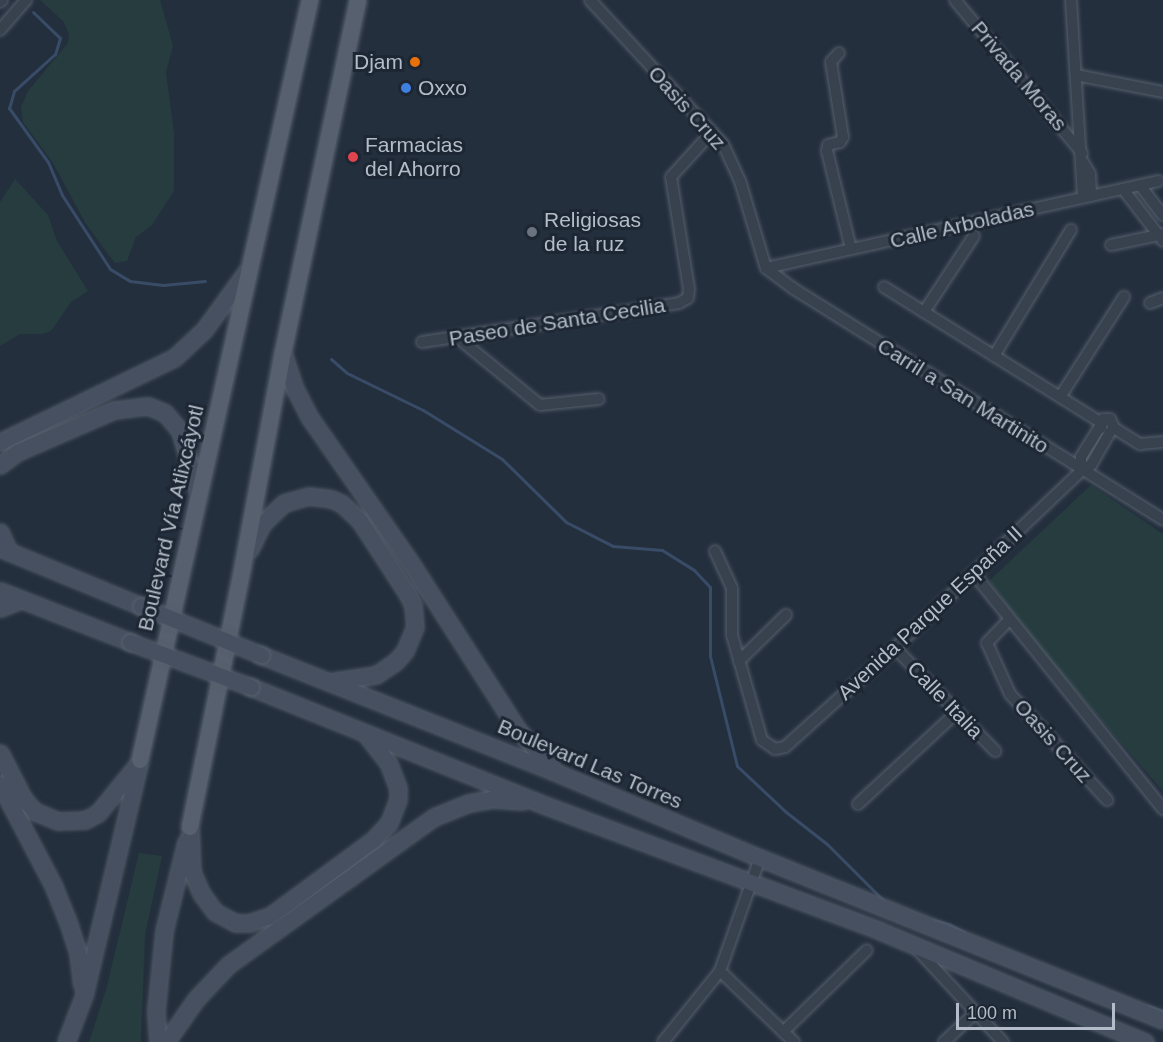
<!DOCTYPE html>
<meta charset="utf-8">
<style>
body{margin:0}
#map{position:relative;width:1163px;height:1042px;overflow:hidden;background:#242f3e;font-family:Helvetica,sans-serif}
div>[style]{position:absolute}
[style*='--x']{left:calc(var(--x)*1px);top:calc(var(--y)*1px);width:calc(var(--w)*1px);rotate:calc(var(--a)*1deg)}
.green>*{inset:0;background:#263c3f}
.stream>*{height:3px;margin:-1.5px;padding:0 1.5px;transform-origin:1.5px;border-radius:1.5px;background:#394c67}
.roads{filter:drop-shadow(0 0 2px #565f6c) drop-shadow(0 0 2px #565f6c)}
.minor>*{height:10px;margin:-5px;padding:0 5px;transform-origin:5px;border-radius:5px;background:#38414e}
.secondary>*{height:15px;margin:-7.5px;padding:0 7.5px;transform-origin:7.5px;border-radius:7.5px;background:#465061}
.primary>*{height:16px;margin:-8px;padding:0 8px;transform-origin:8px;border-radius:8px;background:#56606e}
.bridges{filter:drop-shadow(0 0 2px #565f6c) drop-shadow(0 0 2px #565f6c)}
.secondary-bridge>*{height:15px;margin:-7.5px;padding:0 7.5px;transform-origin:7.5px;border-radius:7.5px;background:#465061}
.dots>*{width:16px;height:16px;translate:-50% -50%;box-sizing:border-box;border:3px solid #1d2633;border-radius:50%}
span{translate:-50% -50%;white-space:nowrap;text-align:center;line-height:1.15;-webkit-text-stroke:6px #1d2633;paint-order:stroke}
.poi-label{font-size:21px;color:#b4bcc9}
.right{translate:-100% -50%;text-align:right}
.left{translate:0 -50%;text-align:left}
.street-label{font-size:21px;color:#b4bcc9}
.scale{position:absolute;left:956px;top:1003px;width:159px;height:27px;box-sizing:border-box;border:3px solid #b4bcc9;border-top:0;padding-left:8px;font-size:18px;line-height:21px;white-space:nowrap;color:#b4bcc9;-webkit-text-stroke:4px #1d2633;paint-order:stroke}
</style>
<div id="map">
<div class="green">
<i style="clip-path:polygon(40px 0,160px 0,173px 46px,166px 72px,174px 133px,174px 191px,152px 225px,136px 237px,127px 261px,115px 263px,108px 254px,86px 224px,53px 163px,23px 122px,21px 107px,28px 91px,68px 43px,69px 34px,63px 21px)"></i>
<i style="clip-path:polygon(15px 179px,48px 215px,57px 241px,88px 291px,71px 302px,51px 331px,42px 334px,20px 334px,0 346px,0 202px)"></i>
<i style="clip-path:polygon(1091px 485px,1163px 534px,1163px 791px,1048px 659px,989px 581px)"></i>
<i style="clip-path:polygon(139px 853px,162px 856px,145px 935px,141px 1042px,89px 1042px,106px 990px)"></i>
</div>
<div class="stream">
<i style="--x:33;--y:12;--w:37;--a:44"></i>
<i style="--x:60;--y:38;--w:17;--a:107"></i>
<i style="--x:55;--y:54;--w:55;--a:137.9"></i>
<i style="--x:14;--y:91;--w:18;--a:106"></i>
<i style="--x:9;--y:108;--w:67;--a:54.2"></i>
<i style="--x:48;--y:162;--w:36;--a:67"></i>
<i style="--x:62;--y:195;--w:88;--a:57"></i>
<i style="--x:110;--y:269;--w:23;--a:31"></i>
<i style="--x:130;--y:281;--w:33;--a:7"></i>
<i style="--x:163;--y:285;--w:42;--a:-5.4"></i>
<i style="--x:331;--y:359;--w:21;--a:41"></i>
<i style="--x:347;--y:373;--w:85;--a:26"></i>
<i style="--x:423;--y:410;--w:93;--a:31.8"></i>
<i style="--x:502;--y:459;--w:90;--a:44.5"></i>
<i style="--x:566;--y:522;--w:53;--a:27.1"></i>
<i style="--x:613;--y:546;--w:49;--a:4.7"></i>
<i style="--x:662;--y:550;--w:38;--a:32"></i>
<i style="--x:694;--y:570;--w:23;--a:47"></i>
<i style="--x:710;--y:587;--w:69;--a:90"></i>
<i style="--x:710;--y:656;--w:113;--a:76.2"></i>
<i style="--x:737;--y:766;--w:67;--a:43.2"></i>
<i style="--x:786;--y:812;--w:52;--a:38"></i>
<i style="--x:827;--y:844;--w:81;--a:45"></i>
<i style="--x:934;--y:920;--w:16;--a:15"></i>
<i style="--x:949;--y:924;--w:17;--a:28"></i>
<i style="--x:1148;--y:1006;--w:16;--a:18"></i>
</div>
<div class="roads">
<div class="minor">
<i style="--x:590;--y:0;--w:196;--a:47.3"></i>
<i style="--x:723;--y:144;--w:41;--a:65.3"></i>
<i style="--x:740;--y:181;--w:91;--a:73.4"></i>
<i style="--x:955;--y:0;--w:199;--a:50.3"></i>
<i style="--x:1071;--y:0;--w:197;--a:86.5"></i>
<i style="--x:0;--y:2;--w:3;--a:-45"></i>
<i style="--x:0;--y:30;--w:40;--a:-49"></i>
<i style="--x:839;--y:53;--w:12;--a:132"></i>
<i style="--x:831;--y:62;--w:76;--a:80.9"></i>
<i style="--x:843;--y:137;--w:6;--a:121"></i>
<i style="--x:840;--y:142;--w:12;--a:166"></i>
<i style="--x:828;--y:145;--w:6;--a:99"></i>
<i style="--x:827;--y:151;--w:101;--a:76.2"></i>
<i style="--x:1076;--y:75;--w:89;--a:11.1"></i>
<i style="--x:1083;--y:162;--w:14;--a:60"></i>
<i style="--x:1090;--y:174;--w:22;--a:87"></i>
<i style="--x:1140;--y:185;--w:38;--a:53"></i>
<i style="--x:1123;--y:189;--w:66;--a:52.4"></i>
<i style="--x:1111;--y:245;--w:53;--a:-11.9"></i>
<i style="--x:766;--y:268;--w:35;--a:37"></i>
<i style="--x:794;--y:289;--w:435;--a:32"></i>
<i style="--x:766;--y:268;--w:402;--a:-12.5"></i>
<i style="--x:884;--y:287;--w:255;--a:32"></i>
<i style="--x:1150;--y:303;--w:14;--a:-21"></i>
<i style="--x:924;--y:312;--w:91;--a:-56.7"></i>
<i style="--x:457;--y:337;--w:107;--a:39.3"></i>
<i style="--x:540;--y:405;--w:59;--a:-5.8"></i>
<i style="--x:422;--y:342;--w:260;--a:-8.6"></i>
<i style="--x:679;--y:303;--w:10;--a:-29"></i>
<i style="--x:688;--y:298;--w:9;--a:-84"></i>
<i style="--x:689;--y:289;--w:113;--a:-99.1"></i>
<i style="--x:671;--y:177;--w:61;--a:-47.7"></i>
<i style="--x:994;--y:356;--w:148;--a:-58.6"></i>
<i style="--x:1060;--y:397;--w:119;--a:-57.4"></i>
<i style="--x:1101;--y:428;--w:9;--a:-77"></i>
<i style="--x:1103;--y:419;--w:7;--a:0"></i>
<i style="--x:1110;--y:419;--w:10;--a:66"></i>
<i style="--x:1114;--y:428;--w:31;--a:32"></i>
<i style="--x:1140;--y:444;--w:23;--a:-5"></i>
<i style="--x:1081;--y:471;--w:14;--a:-90"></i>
<i style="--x:1081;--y:457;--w:36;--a:-58"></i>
<i style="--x:715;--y:551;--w:41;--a:65.3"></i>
<i style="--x:732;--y:588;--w:47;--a:90"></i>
<i style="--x:732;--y:635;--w:109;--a:74.1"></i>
<i style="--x:762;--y:740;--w:16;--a:35"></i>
<i style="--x:775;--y:749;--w:10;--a:-11"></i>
<i style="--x:785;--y:747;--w:148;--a:-42"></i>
<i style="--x:895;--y:648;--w:257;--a:-43.6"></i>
<i style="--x:1081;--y:471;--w:12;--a:-31"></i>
<i style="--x:1091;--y:465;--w:39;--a:-60"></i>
<i style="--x:974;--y:574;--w:302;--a:51.2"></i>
<i style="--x:1009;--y:620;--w:32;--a:134"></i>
<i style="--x:987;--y:643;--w:56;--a:65.7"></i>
<i style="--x:1010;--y:694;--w:144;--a:47.5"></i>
<i style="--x:895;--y:648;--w:144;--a:45.8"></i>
<i style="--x:739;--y:661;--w:66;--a:-44.4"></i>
<i style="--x:858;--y:804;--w:135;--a:-42.9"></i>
<i style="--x:916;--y:948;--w:128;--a:47.2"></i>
<i style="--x:720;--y:971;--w:103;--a:43.8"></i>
<i style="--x:783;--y:1032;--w:117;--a:-44.3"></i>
<i style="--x:663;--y:1042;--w:91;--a:-51.2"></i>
<i style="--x:720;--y:971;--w:120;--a:-70.5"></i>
<i style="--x:944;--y:1042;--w:42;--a:-43.1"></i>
</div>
<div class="secondary">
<i style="--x:283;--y:353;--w:38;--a:72"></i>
<i style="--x:295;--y:389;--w:33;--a:63"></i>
<i style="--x:310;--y:418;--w:179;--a:55.2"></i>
<i style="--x:412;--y:565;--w:196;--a:57.3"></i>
<i style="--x:518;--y:730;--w:52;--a:48.1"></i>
<i style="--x:0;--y:442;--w:193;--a:-25.8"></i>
<i style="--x:174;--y:358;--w:41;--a:-43"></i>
<i style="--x:204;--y:330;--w:77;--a:-54"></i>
<i style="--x:0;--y:465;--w:21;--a:-37"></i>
<i style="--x:17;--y:452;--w:106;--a:-23.4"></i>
<i style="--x:114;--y:410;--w:34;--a:-7"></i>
<i style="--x:148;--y:406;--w:18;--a:22"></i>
<i style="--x:165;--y:413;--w:23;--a:50"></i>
<i style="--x:180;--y:431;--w:69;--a:73.9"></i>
<i style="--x:0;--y:532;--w:22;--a:66"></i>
<i style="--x:0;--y:548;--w:152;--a:22.4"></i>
<i style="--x:250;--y:549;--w:28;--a:-64"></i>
<i style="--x:262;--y:524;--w:30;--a:-44"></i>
<i style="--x:284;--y:503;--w:25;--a:-16"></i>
<i style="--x:308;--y:496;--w:23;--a:7"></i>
<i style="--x:331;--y:499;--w:11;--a:22"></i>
<i style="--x:341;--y:503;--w:26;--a:43"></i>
<i style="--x:360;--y:521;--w:86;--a:56.9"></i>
<i style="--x:407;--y:593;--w:13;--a:63"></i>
<i style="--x:413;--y:605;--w:22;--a:85"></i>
<i style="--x:415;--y:627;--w:26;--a:113"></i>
<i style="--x:405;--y:651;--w:15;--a:132"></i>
<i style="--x:395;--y:662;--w:23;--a:146"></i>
<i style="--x:376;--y:675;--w:42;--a:171.9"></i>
<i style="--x:0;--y:591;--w:140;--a:21.4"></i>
<i style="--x:0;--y:608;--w:22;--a:-22"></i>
<i style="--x:261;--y:655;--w:316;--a:21.7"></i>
<i style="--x:555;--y:772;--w:222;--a:22.8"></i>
<i style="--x:760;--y:858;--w:434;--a:21.9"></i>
<i style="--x:251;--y:687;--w:310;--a:21.9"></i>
<i style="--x:539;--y:803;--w:362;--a:20.5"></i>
<i style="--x:878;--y:930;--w:290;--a:22.8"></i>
<i style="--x:0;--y:753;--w:51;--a:62.9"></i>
<i style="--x:23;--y:798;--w:17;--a:50"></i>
<i style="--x:34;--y:811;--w:26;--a:23"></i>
<i style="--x:58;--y:821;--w:27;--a:-2"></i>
<i style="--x:85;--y:820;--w:15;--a:-28"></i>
<i style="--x:98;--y:813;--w:62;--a:-50.9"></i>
<i style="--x:0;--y:784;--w:114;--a:62.3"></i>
<i style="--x:53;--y:885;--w:40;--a:68"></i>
<i style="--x:68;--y:922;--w:33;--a:72"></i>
<i style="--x:78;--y:953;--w:32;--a:83"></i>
<i style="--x:190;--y:827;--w:45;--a:87.5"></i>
<i style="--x:192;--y:872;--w:23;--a:67"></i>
<i style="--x:201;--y:893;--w:24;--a:54"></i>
<i style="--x:215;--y:912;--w:24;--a:28"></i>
<i style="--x:236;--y:923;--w:13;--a:0"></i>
<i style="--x:249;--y:923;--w:22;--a:-18"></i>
<i style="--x:270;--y:916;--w:128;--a:-36.4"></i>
<i style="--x:373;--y:840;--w:23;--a:-47"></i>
<i style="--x:389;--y:823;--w:25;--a:-69"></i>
<i style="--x:398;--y:800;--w:12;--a:-90"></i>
<i style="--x:398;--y:788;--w:26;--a:-111"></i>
<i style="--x:389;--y:764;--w:34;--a:-128"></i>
<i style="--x:66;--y:1042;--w:50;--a:-69"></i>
<i style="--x:84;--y:995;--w:242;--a:-76.6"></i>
<i style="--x:158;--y:1042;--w:32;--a:-94"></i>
<i style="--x:156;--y:1010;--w:79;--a:-84.2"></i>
<i style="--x:164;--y:931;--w:92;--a:-76.1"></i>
<i style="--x:166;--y:1042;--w:52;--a:-55.1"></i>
<i style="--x:196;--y:999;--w:47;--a:-46.7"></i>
<i style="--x:228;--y:965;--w:254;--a:-35.7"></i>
<i style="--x:434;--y:817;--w:38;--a:-22"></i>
<i style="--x:469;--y:803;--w:23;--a:-10"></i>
<i style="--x:492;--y:799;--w:30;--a:4"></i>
</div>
<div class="primary">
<i style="--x:140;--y:760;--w:779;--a:-77.39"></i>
<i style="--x:190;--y:827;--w:266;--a:-78.5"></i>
<i style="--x:243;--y:566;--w:217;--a:-79.4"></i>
<i style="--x:283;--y:353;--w:361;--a:-78"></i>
</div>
</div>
<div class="bridges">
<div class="secondary-bridge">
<i style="--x:141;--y:606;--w:130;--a:22.2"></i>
<i style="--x:130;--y:642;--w:129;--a:20.4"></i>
</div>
</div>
<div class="dots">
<i style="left:415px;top:62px;background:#e8710a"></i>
<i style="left:406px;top:88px;background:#3f7fe0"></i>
<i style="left:353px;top:157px;background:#e0444e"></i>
<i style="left:532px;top:232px;background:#6b7280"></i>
</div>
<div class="poi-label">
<span class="right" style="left:403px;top:62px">Djam</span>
<span class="left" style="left:418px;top:88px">Oxxo</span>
<span class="left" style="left:365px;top:157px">Farmacias<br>del Ahorro</span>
<span class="left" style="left:544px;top:232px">Religiosas<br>de la ruz</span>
</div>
<div class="street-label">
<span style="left:1019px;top:76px;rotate:50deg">Privada Moras</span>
<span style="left:687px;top:108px;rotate:48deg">Oasis Cruz</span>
<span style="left:962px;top:225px;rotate:-13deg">Calle Arboladas</span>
<span style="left:557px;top:322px;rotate:-9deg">Paseo de Santa Cecilia</span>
<span style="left:963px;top:396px;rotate:32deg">Carril a San Martinito</span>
<span style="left:171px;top:518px;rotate:-77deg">Boulevard Vía Atlixcáyotl</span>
<span style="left:930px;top:613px;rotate:-43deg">Avenida Parque España II</span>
<span style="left:945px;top:700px;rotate:46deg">Calle Italia</span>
<span style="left:1053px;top:741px;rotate:48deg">Oasis Cruz</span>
<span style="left:590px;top:764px;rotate:23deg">Boulevard Las Torres</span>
</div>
<div class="scale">100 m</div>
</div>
